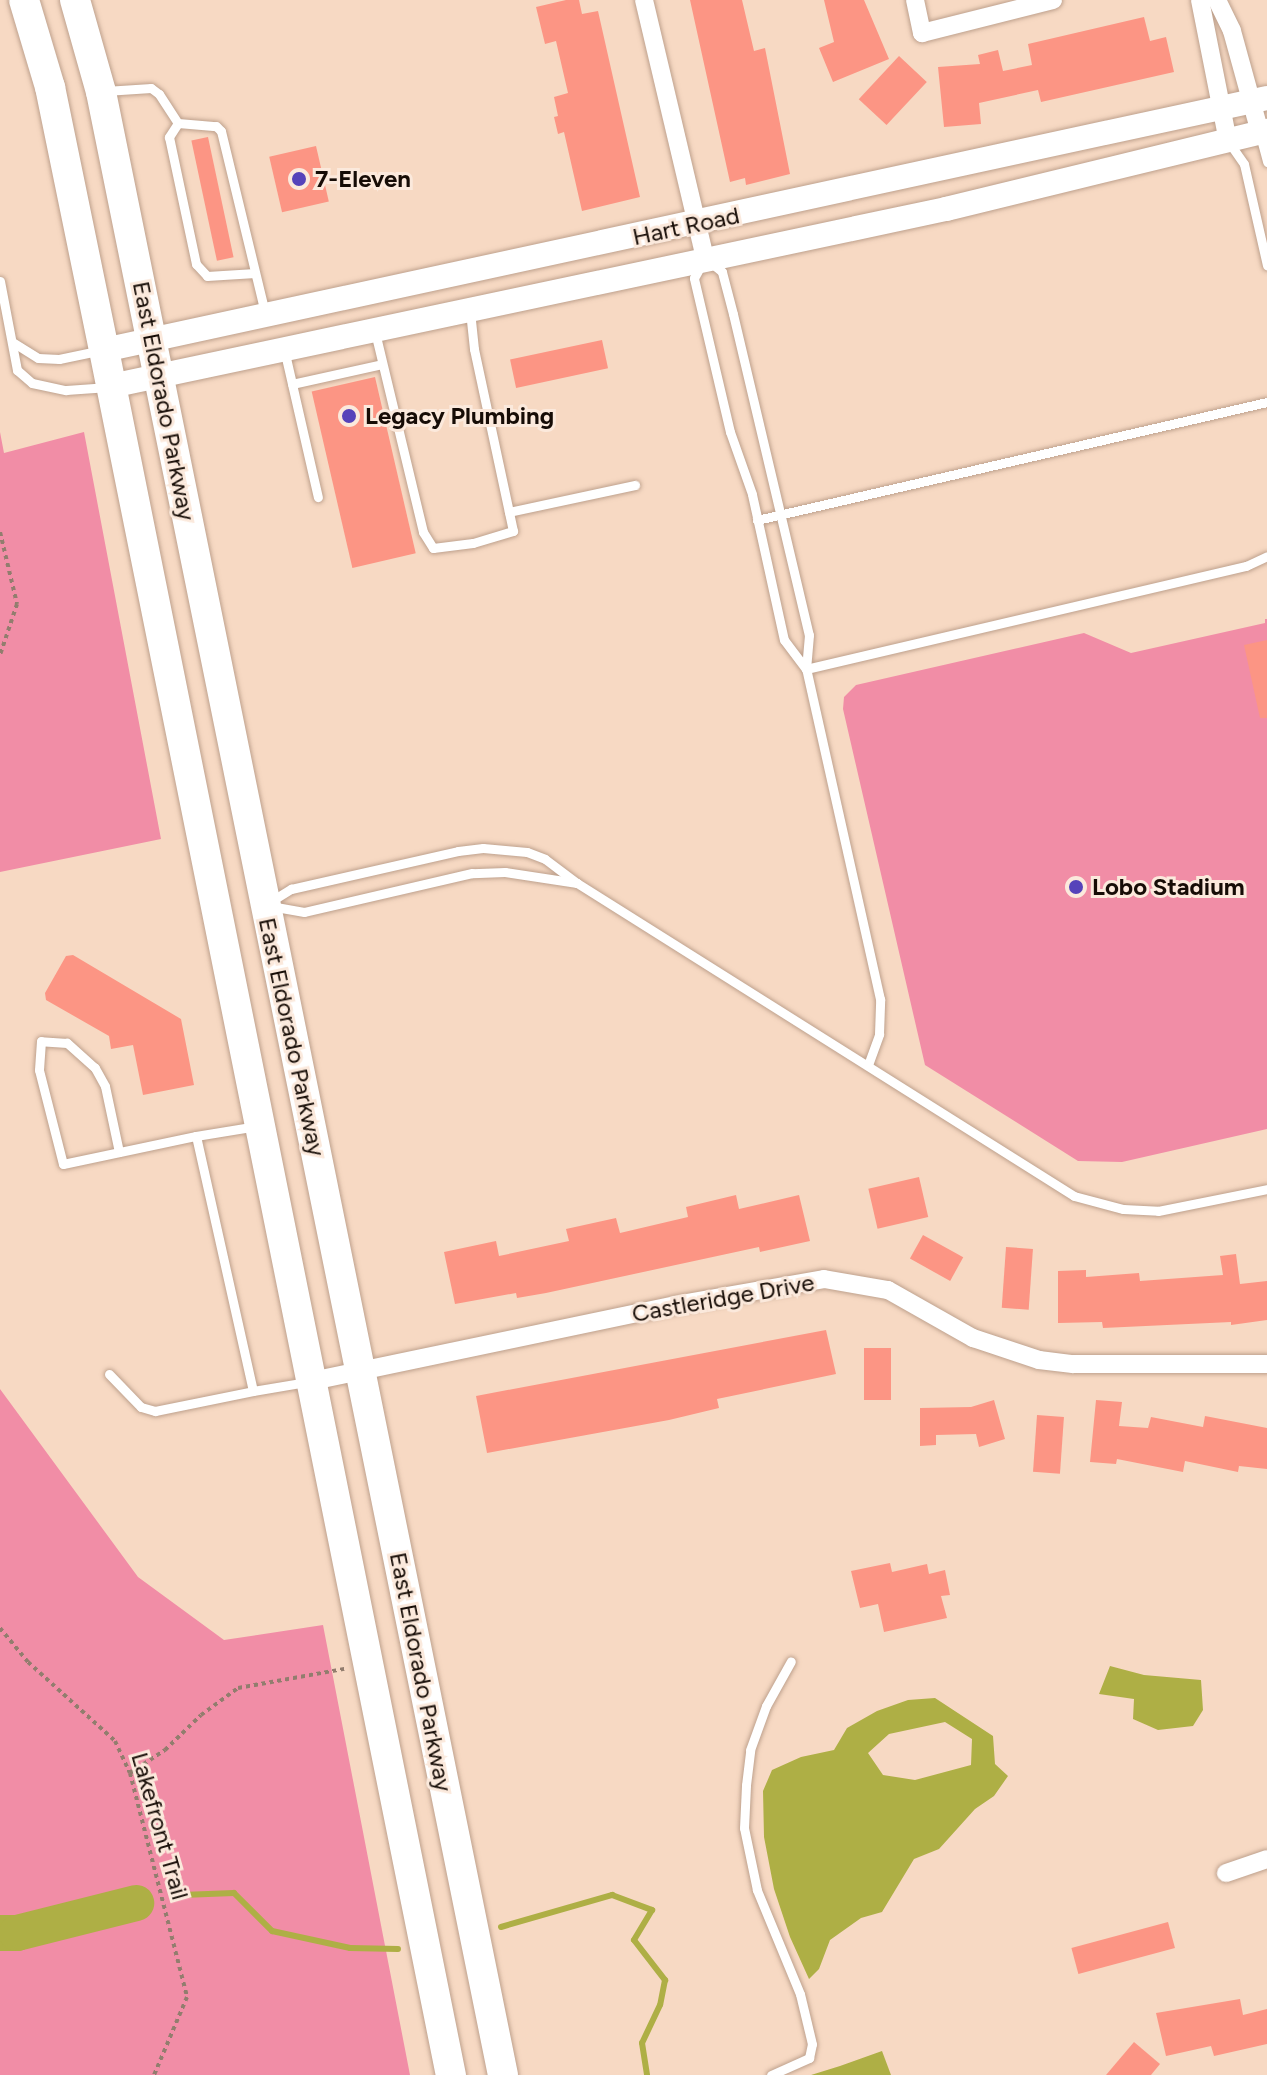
<!DOCTYPE html>
<style>
body{margin:0}
#map{position:relative;width:1267px;height:2075px;overflow:hidden;background:#f7d9c3;font-family:Figtree,sans-serif}
div>[style]{position:absolute}
[style*='--x']{left:calc(var(--x)*1px);top:calc(var(--y)*1px);width:calc(var(--w)*1px);rotate:calc(var(--a)*1deg)}
.green>*{inset:0;background:#f18da6}
.water>*{inset:0;background:#aeaf45}
.stream>*{height:6px;margin:-3px;padding:0 3px;transform-origin:3px;border-radius:3px;background:#aeaf45}
.river>*{height:36px;margin:-18px;padding:0 18px;transform-origin:18px;border-radius:18px;background:#aeaf45}
.building>*{inset:0;background:#fc9584;transform-origin:0 0}
.path>*{height:4px;margin-top:-2px;transform-origin:0;background:repeating-linear-gradient(90deg,#927d6e 0 4px,transparent 0 8px)}
.roads{filter:drop-shadow(0 0 2px #bea18d) drop-shadow(0 0 2px #bea18d)}
.service>*{height:9px;margin:-4.5px;padding:0 4.5px;transform-origin:4.5px;border-radius:4.5px;background:#fff}
.minor>*{height:18px;margin:-9px;padding:0 9px;transform-origin:9px;border-radius:9px;background:#fff}
.tertiary>*{height:24px;margin:-12px;padding:0 12px;transform-origin:12px;border-radius:12px;background:#fff}
.primary>*{height:30px;margin:-15px;padding:0 15px;transform-origin:15px;border-radius:15px;background:#fff}
.dots>*{width:22px;height:22px;translate:-50% -50%;box-sizing:border-box;border:4px solid #fbe9dc;border-radius:50%}
span{translate:-50% -50%;white-space:nowrap;text-align:center;line-height:1.15;-webkit-text-stroke:6px #fbe9dc;paint-order:stroke}
.poi-label{font-size:24px;color:#160c06;font-weight:700}
.left{translate:0 -50%;text-align:left}
.street-label{font-size:24px;color:#160c06}
</style>
<div id="map">
<div class="green">
<i style="clip-path:polygon(0 432px,4px 453px,84px 432px,161px 839px,0 872px)"></i>
<i style="clip-path:polygon(1265px 619px,1267px 619px,1267px 1129px,1122px 1162px,1078px 1161px,925px 1065px,843px 709px,844px 697px,856px 685px,1084px 633px,1131px 653px,1265px 623px)"></i>
<i style="clip-path:polygon(0 1389px,138px 1577px,224px 1640px,323px 1625px,410px 2075px,0 2075px)"></i>
</div>
<div class="water">
<i style="clip-path:polygon(1110px 1666px,1144px 1675px,1201px 1680px,1203px 1710px,1193px 1726px,1158px 1730px,1133px 1719px,1134px 1699px,1099px 1694px)"></i>
<i style="clip-path:polygon(evenodd,935px 1698px,993px 1736px,995px 1764px,1008px 1776px,994px 1796px,975px 1809px,939px 1849px,914px 1859px,882px 1912px,861px 1918px,830px 1940px,819px 1969px,809px 1979px,790px 1937px,774px 1889px,764px 1837px,763px 1791px,772px 1770px,801px 1757px,834px 1750px,847px 1728px,877px 1711px,908px 1700px,935px 1698px,945px 1722px,972px 1739px,971px 1765px,915px 1780px,883px 1775px,868px 1753px,889px 1734px,945px 1722px)"></i>
<i style="clip-path:polygon(882px 2051px,891px 2075px,811px 2075px,840px 2066px)"></i>
</div>
<div class="stream">
<i style="--x:182;--y:1895;--w:52;--a:-2.2"></i>
<i style="--x:234;--y:1893;--w:54;--a:45"></i>
<i style="--x:272;--y:1931;--w:80;--a:12.3"></i>
<i style="--x:350;--y:1948;--w:48;--a:1.2"></i>
<i style="--x:501;--y:1927;--w:116;--a:-16.1"></i>
<i style="--x:612;--y:1895;--w:43;--a:20.6"></i>
<i style="--x:652;--y:1910;--w:35;--a:121"></i>
<i style="--x:634;--y:1940;--w:51;--a:52.2"></i>
<i style="--x:665;--y:1980;--w:25;--a:101"></i>
<i style="--x:660;--y:2005;--w:42;--a:115.3"></i>
<i style="--x:642;--y:2043;--w:32;--a:81"></i>
</div>
<div class="river">
<i style="--x:0;--y:1933;--w:17;--a:0"></i>
<i style="--x:17;--y:1933;--w:123;--a:-14.1"></i>
</div>
<div class="building">
<i style="clip-path:polygon(566px 0,579px 0,582px 14px,598px 11px,640px 197px,582px 211px,564px 132px,558px 134px,554px 117px,558px 116px,554px 97px,568px 93px,556px 41px,545px 44px,536px 7px)"></i>
<i style="clip-path:polygon(690px 0,742px 0,754px 51px,765px 48px,790px 174px,746px 185px,745px 178px,730px 182px)"></i>
<i style="clip-path:polygon(824px 0,864px 0,889px 59px,833px 82px,819px 48px,834px 42px)"></i>
<i style="clip-path:polygon(1144px 17px,1150px 41px,1166px 37px,1174px 72px,1041px 102px,1038px 90px,979px 103px,981px 124px,944px 127px,938px 67px,980px 64px,978px 55px,998px 50px,1003px 71px,1032px 65px,1028px 44px)"></i>
<i style="left:899px;top:56px;width:38px;height:59px;rotate:43deg"></i>
<i style="left:208px;top:137px;width:123px;height:17px;rotate:78deg"></i>
<i style="left:316px;top:146px;width:57px;height:48px;rotate:77deg"></i>
<i style="left:602px;top:340px;width:29px;height:94px;rotate:78deg"></i>
<i style="left:375px;top:377px;width:181px;height:65px;rotate:77deg"></i>
<i style="clip-path:polygon(1267px 640px,1267px 718px,1260px 718px,1244px 645px)"></i>
<i style="clip-path:polygon(73px 955px,181px 1019px,194px 1085px,143px 1095px,133px 1045px,111px 1049px,109px 1036px,46px 1000px,45px 993px,66px 956px)"></i>
<i style="left:919px;top:1177px;width:41px;height:52px;rotate:77deg"></i>
<i style="clip-path:polygon(736px 1195px,739px 1209px,799px 1195px,810px 1241px,760px 1252px,759px 1247px,546px 1293px,517px 1298px,516px 1293px,455px 1304px,444px 1252px,496px 1241px,499px 1256px,569px 1241px,566px 1229px,616px 1218px,620px 1233px,688px 1217px,686px 1207px)"></i>
<i style="left:923px;top:1235px;width:46px;height:27px;rotate:29deg"></i>
<i style="left:1006px;top:1247px;width:27px;height:61px;rotate:4deg"></i>
<i style="clip-path:polygon(1236px 1254px,1240px 1284px,1267px 1281px,1267px 1320px,1231px 1325px,1231px 1322px,1103px 1328px,1102px 1322px,1058px 1323px,1058px 1271px,1086px 1270px,1086px 1277px,1139px 1273px,1140px 1281px,1223px 1275px,1220px 1256px)"></i>
<i style="clip-path:polygon(826px 1330px,836px 1374px,717px 1399px,719px 1408px,669px 1420px,487px 1453px,476px 1396px)"></i>
<i style="left:864px;top:1348px;width:27px;height:52px"></i>
<i style="clip-path:polygon(994px 1400px,1005px 1439px,979px 1447px,976px 1434px,936px 1435px,936px 1445px,920px 1446px,920px 1408px,971px 1407px)"></i>
<i style="clip-path:polygon(1096px 1400px,1122px 1402px,1119px 1426px,1148px 1428px,1151px 1417px,1203px 1427px,1205px 1416px,1267px 1428px,1267px 1469px,1239px 1466px,1238px 1472px,1185px 1461px,1183px 1472px,1117px 1459px,1116px 1464px,1090px 1462px)"></i>
<i style="left:1037px;top:1415px;width:27px;height:57px;rotate:4deg"></i>
<i style="clip-path:polygon(890px 1563px,892px 1572px,927px 1564px,929px 1574px,945px 1570px,950px 1595px,941px 1596px,947px 1618px,884px 1632px,878px 1604px,860px 1608px,851px 1571px)"></i>
<i style="left:1168px;top:1922px;width:27px;height:100px;rotate:75deg"></i>
<i style="clip-path:polygon(1240px 1999px,1243px 2015px,1267px 2009px,1267px 2044px,1214px 2056px,1211px 2046px,1166px 2056px,1156px 2013px)"></i>
<i style="clip-path:polygon(1134px 2042px,1160px 2064px,1151px 2075px,1106px 2075px)"></i>
</div>
<div class="path">
<i style="--x:0;--y:532;--w:74;--a:76.7"></i>
<i style="--x:17;--y:604;--w:54;--a:108.4"></i>
<i style="--x:0;--y:1628;--w:44;--a:50.5"></i>
<i style="--x:28;--y:1662;--w:118;--a:42.2"></i>
<i style="--x:115;--y:1741;--w:35;--a:65"></i>
<i style="--x:130;--y:1773;--w:231;--a:75.7"></i>
<i style="--x:187;--y:1997;--w:85;--a:112.9"></i>
<i style="--x:130;--y:1773;--w:42;--a:-33.3"></i>
<i style="--x:165;--y:1750;--w:50;--a:-44.2"></i>
<i style="--x:201;--y:1715;--w:46;--a:-36.1"></i>
<i style="--x:238;--y:1688;--w:108;--a:-10.2"></i>
</div>
<div class="roads">
<div class="service">
<i style="--x:105;--y:91;--w:46;--a:-3.7"></i>
<i style="--x:151;--y:88;--w:10;--a:37"></i>
<i style="--x:159;--y:94;--w:35;--a:57"></i>
<i style="--x:178;--y:123;--w:38;--a:5"></i>
<i style="--x:216;--y:126;--w:7;--a:45"></i>
<i style="--x:221;--y:131;--w:187;--a:76.4"></i>
<i style="--x:178;--y:123;--w:17;--a:123"></i>
<i style="--x:169;--y:137;--w:130;--a:78"></i>
<i style="--x:196;--y:264;--w:16;--a:47"></i>
<i style="--x:207;--y:276;--w:48;--a:-3.6"></i>
<i style="--x:1260;--y:135;--w:28;--a:75"></i>
<i style="--x:1230;--y:144;--w:24;--a:55"></i>
<i style="--x:1244;--y:164;--w:104;--a:77.2"></i>
<i style="--x:705;--y:258;--w:22;--a:39"></i>
<i style="--x:722;--y:272;--w:43;--a:75.3"></i>
<i style="--x:733;--y:314;--w:330;--a:76.7"></i>
<i style="--x:809;--y:635;--w:34;--a:95"></i>
<i style="--x:806;--y:669;--w:36;--a:-127"></i>
<i style="--x:784;--y:640;--w:149;--a:-102.4"></i>
<i style="--x:752;--y:494;--w:66;--a:-109.5"></i>
<i style="--x:730;--y:432;--w:158;--a:-103.2"></i>
<i style="--x:694;--y:278;--w:23;--a:-61"></i>
<i style="--x:0;--y:281;--w:91;--a:79.2"></i>
<i style="--x:17;--y:370;--w:20;--a:41"></i>
<i style="--x:32;--y:383;--w:35;--a:12"></i>
<i style="--x:66;--y:390;--w:39;--a:-4"></i>
<i style="--x:375;--y:332;--w:206;--a:76.5"></i>
<i style="--x:423;--y:532;--w:19;--a:58"></i>
<i style="--x:433;--y:548;--w:40;--a:-7.1"></i>
<i style="--x:473;--y:543;--w:42;--a:-16.7"></i>
<i style="--x:513;--y:531;--w:186;--a:-102.1"></i>
<i style="--x:474;--y:349;--w:36;--a:-96"></i>
<i style="--x:14;--y:343;--w:28;--a:32"></i>
<i style="--x:38;--y:358;--w:21;--a:3"></i>
<i style="--x:59;--y:359;--w:44;--a:-11.8"></i>
<i style="--x:284;--y:349;--w:152;--a:77.1"></i>
<i style="--x:292;--y:384;--w:92;--a:-12.5"></i>
<i style="--x:509;--y:512;--w:129;--a:-12.1"></i>
<i style="--x:757;--y:520;--w:523;--a:-13.03"></i>
<i style="--x:577;--y:883;--w:73;--a:-171.3"></i>
<i style="--x:505;--y:872;--w:33;--a:178"></i>
<i style="--x:472;--y:873;--w:172;--a:166.9"></i>
<i style="--x:304;--y:912;--w:40;--a:-170"></i>
<i style="--x:265;--y:905;--w:31;--a:-32"></i>
<i style="--x:291;--y:889;--w:171;--a:-12.8"></i>
<i style="--x:458;--y:851;--w:25;--a:-7"></i>
<i style="--x:483;--y:848;--w:44;--a:5.2"></i>
<i style="--x:527;--y:852;--w:19;--a:21"></i>
<i style="--x:545;--y:859;--w:40;--a:37"></i>
<i style="--x:577;--y:883;--w:587;--a:32.2"></i>
<i style="--x:1074;--y:1196;--w:51;--a:14.9"></i>
<i style="--x:1123;--y:1209;--w:35;--a:3"></i>
<i style="--x:1158;--y:1211;--w:111;--a:-11.4"></i>
<i style="--x:868;--y:1065;--w:33;--a:-70"></i>
<i style="--x:879;--y:1034;--w:35;--a:-88"></i>
<i style="--x:880;--y:999;--w:338;--a:-102.6"></i>
<i style="--x:806;--y:669;--w:452;--a:-13.2"></i>
<i style="--x:1246;--y:566;--w:23;--a:-25"></i>
<i style="--x:257;--y:1126;--w:62;--a:170.7"></i>
<i style="--x:196;--y:1136;--w:261;--a:77.4"></i>
<i style="--x:253;--y:1391;--w:55;--a:-9.5"></i>
<i style="--x:119;--y:1152;--w:67;--a:-102"></i>
<i style="--x:105;--y:1086;--w:21;--a:-119"></i>
<i style="--x:95;--y:1068;--w:38;--a:-138"></i>
<i style="--x:67;--y:1043;--w:26;--a:-176"></i>
<i style="--x:41;--y:1041;--w:29;--a:94"></i>
<i style="--x:39;--y:1070;--w:97;--a:75.7"></i>
<i style="--x:63;--y:1164;--w:136;--a:-11.9"></i>
<i style="--x:109;--y:1374;--w:46;--a:45.9"></i>
<i style="--x:141;--y:1407;--w:15;--a:16"></i>
<i style="--x:155;--y:1411;--w:100;--a:-11.5"></i>
<i style="--x:771;--y:2075;--w:42;--a:-24.1"></i>
<i style="--x:809;--y:2058;--w:14;--a:-78"></i>
<i style="--x:812;--y:2044;--w:51;--a:-103.5"></i>
<i style="--x:800;--y:1994;--w:113;--a:-112.5"></i>
<i style="--x:757;--y:1890;--w:63;--a:-101.8"></i>
<i style="--x:744;--y:1828;--w:43;--a:-87.3"></i>
<i style="--x:746;--y:1785;--w:35;--a:-83"></i>
<i style="--x:750;--y:1750;--w:47;--a:-70"></i>
<i style="--x:766;--y:1706;--w:51;--a:-60.9"></i>
</div>
<div class="minor">
<i style="--x:644;--y:0;--w:265;--a:76.7"></i>
<i style="--x:915;--y:0;--w:34;--a:78"></i>
<i style="--x:922;--y:33;--w:135;--a:-14.1"></i>
<i style="--x:1200;--y:0;--w:144;--a:78.8"></i>
<i style="--x:1217;--y:0;--w:34;--a:64"></i>
<i style="--x:1232;--y:31;--w:106;--a:74.6"></i>
<i style="--x:312;--y:1381;--w:371;--a:-11.8"></i>
<i style="--x:675;--y:1305;--w:151;--a:-9.9"></i>
<i style="--x:824;--y:1279;--w:65;--a:9.8"></i>
<i style="--x:888;--y:1290;--w:98;--a:29.5"></i>
<i style="--x:973;--y:1338;--w:70;--a:18.4"></i>
<i style="--x:1039;--y:1360;--w:34;--a:7"></i>
<i style="--x:1073;--y:1364;--w:194;--a:0"></i>
<i style="--x:1226;--y:1873;--w:43;--a:-18.9"></i>
</div>
<div class="tertiary">
<i style="--x:104;--y:350;--w:1190;--a:-12.23"></i>
<i style="--x:111;--y:386;--w:854;--a:-11.97"></i>
<i style="--x:946;--y:209;--w:330;--a:-13.7"></i>
</div>
<div class="primary">
<i style="--x:24;--y:0;--w:91;--a:73.4"></i>
<i style="--x:50;--y:87;--w:268;--a:78.4"></i>
<i style="--x:104;--y:350;--w:1760;--a:78.63"></i>
<i style="--x:75;--y:0;--w:96;--a:74.2"></i>
<i style="--x:101;--y:92;--w:2023;--a:78.54"></i>
</div>
</div>
<div class="dots">
<i style="left:299px;top:179px;background:#5643ba"></i>
<i style="left:349px;top:416px;background:#5643ba"></i>
<i style="left:1076px;top:887px;background:#5643ba"></i>
</div>
<div class="poi-label">
<span class="left" style="left:315px;top:179px">7-Eleven</span>
<span class="left" style="left:365px;top:416px">Legacy Plumbing</span>
<span class="left" style="left:1092px;top:887px">Lobo Stadium</span>
</div>
<div class="street-label">
<span style="left:686px;top:226px;rotate:-12deg">Hart Road</span>
<span style="left:164px;top:401px;rotate:79deg">East Eldorado Parkway</span>
<span style="left:292px;top:1037px;rotate:78deg">East Eldorado Parkway</span>
<span style="left:723px;top:1298px;rotate:-10deg">Castleridge Drive</span>
<span style="left:421px;top:1672px;rotate:79deg">East Eldorado Parkway</span>
<span style="left:160px;top:1826px;rotate:74deg">Lakefront Trail</span>
</div>
</div>
